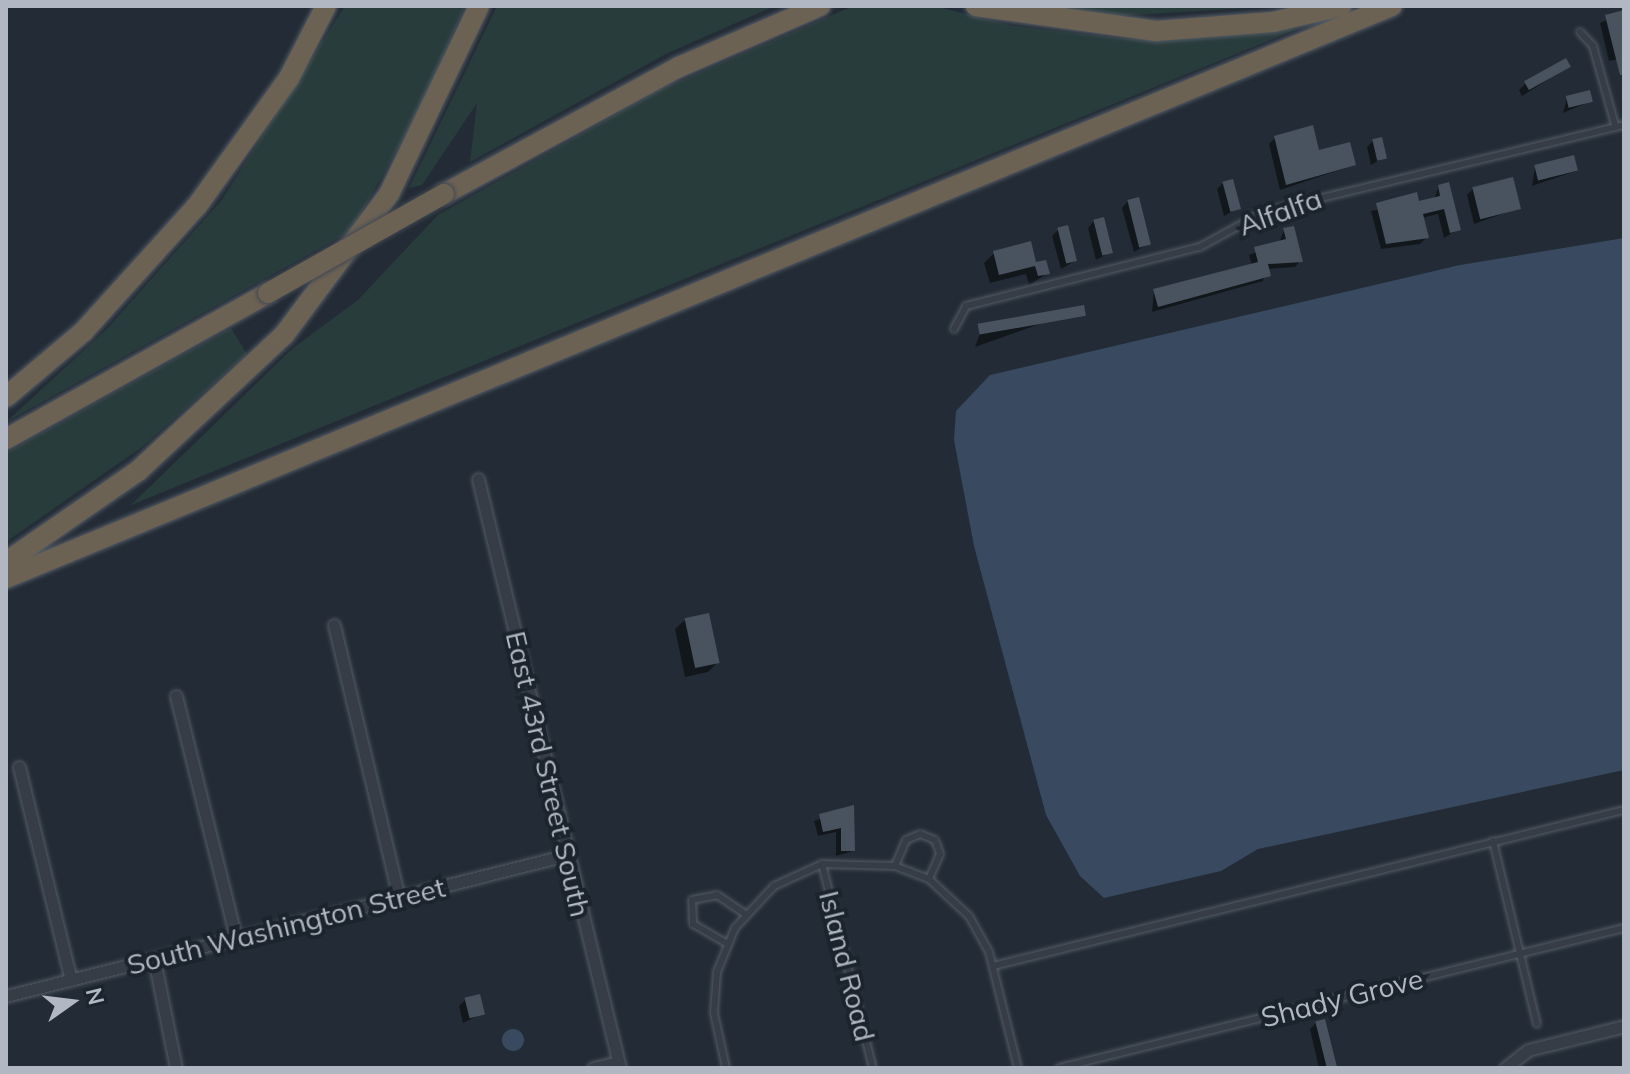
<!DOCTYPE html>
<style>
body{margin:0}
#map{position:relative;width:1630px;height:1074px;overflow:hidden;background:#232c36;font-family:Mulish,sans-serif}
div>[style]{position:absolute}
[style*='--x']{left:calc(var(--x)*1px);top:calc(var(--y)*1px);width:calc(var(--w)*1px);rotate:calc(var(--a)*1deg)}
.green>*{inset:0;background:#293c3c}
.water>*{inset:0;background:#39495f}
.round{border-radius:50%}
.shadow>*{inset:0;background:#0007}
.building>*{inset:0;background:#495360;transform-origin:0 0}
.roads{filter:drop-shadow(0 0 2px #545b65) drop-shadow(0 0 2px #545b65)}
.lane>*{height:6px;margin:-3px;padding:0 3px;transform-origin:3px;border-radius:3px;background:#363d47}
.street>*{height:11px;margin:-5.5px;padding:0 5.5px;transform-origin:5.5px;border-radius:5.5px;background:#363d47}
.highway>*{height:20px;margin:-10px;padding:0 10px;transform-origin:10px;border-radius:10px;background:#6c6254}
.bridges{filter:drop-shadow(0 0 2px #414852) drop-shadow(0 0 2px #414852)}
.highway-bridge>*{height:20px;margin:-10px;padding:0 10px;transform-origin:10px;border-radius:10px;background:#6c6254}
span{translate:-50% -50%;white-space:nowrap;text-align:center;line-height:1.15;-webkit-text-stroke:8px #1b232c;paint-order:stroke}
.street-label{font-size:28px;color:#b1b8c3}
.frame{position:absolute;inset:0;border:8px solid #b1b8c3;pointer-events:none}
.north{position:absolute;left:32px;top:962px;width:80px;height:80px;-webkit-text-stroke:6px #1b232c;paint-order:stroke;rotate:76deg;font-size:22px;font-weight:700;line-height:32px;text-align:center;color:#b1b8c3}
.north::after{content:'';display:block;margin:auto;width:28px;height:36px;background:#b1b8c3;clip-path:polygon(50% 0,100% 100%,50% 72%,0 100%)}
</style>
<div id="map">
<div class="green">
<i style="clip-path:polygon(345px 6px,465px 6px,419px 111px,351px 231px,6px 422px,105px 331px,221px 201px)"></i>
<i style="clip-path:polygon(497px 6px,775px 6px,666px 54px,470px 162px,477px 103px,422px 185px,409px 188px)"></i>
<i style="clip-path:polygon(853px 6px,934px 6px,1013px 26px,1126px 39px,1297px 29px,131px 505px,293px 348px,358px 300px,438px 215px,659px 90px)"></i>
<i style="clip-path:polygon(1037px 6px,1281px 6px,1116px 16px)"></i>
<i style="clip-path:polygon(231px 328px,247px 354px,142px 447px,6px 542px,6px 453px)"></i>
</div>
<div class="water">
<i style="clip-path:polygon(1624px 238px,1624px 770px,1258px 849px,1221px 871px,1104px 898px,1080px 876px,1046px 815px,974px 546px,954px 440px,956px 411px,990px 375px,1460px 265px)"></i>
<i class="round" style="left:502px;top:1029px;width:22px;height:22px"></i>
</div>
<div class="shadow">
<i style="clip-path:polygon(1624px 12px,1624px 58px,1609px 61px,1600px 23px)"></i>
<i style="clip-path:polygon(1568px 67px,1522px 96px,1519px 90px,1525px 84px)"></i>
<i style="clip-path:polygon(1567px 98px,1591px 101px,1563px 113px)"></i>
<i style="clip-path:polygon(1275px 138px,1318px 152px,1354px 165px,1280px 190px,1269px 144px)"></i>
<i style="clip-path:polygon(1373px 141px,1385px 157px,1371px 165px,1367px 147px)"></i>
<i style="clip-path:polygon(1535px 167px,1576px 171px,1532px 186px)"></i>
<i style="clip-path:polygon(1223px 183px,1238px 208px,1224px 216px,1217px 189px)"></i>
<i style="clip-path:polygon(1439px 186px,1459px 229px,1444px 238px,1438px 214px,1422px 218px,1426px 238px,1420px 244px,1381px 249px,1371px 211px,1434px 199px)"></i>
<i style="clip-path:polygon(1473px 189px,1519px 208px,1474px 224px,1467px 195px)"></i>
<i style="clip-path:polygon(1128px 201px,1148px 244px,1134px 252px,1122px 208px)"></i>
<i style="clip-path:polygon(1094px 221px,1111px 252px,1096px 260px,1088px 228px)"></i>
<i style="clip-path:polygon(1058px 230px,1075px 261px,1061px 269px,1052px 236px)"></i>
<i style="clip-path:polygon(1284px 230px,1300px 261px,1295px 267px,1267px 269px,1263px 281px,1152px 312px,1154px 290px,1252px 265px,1249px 255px,1279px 243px)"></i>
<i style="clip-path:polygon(994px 253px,1035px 265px,1048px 273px,1029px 285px,1026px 274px,990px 283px,984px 263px)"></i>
<i style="clip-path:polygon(1076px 311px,975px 347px,980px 333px)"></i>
<i style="clip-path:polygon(685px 620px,718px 662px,708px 672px,685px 677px,675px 629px)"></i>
<i style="clip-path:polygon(852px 808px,853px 851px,836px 856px,836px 832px,818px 836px,814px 821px)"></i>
<i style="clip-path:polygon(465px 1000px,483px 1013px,463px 1023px,459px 1006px)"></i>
<i style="clip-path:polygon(1316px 1023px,1333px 1068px,1319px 1068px,1310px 1029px)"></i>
</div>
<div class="building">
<i style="clip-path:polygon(1624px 10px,1624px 75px,1620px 75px,1605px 15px)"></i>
<i style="left:1566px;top:58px;width:10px;height:48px;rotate:61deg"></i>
<i style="left:1590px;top:90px;width:12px;height:25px;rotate:76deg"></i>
<i style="clip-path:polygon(1313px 125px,1319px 150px,1350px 142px,1356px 165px,1286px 185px,1274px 136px)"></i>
<i style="left:1382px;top:137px;width:22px;height:10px;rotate:77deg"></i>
<i style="left:1574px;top:155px;width:16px;height:41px;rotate:76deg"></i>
<i style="left:1513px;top:177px;width:33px;height:42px;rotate:76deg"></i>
<i style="left:1233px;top:179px;width:31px;height:11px;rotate:75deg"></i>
<i style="clip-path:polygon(1449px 182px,1461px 230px,1450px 233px,1444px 209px,1423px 214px,1429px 238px,1386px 244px,1376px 203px,1417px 192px,1419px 201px,1440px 196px,1438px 185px)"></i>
<i style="left:1139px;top:197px;width:49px;height:12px;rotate:76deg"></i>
<i style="left:1104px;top:217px;width:37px;height:11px;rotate:76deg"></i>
<i style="left:1068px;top:225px;width:37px;height:11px;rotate:76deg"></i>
<i style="clip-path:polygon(1294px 226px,1303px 262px,1268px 264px,1271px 276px,1158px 307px,1153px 289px,1258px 262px,1254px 247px,1286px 239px,1283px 228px)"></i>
<i style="clip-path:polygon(1031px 241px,1036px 262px,1046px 260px,1050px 274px,1038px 276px,1035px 266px,999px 275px,993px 251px)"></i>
<i style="left:1084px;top:305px;width:11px;height:108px;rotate:80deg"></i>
<i style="left:709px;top:613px;width:51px;height:25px;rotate:78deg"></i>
<i style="clip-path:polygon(854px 805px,855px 851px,841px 851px,841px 828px,823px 832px,819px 814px)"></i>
<i style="left:480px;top:994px;width:21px;height:16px;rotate:76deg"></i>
<i style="left:1325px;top:1019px;width:50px;height:10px;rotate:76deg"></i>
</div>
<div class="roads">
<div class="lane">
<i style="--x:1580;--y:32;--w:19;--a:47"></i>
<i style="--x:1593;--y:46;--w:82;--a:74.4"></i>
<i style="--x:954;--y:329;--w:26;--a:-62"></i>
<i style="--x:966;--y:306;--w:241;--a:-14.2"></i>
<i style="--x:1200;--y:247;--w:73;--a:-28.7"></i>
<i style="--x:1264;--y:212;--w:370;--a:-13.6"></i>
<i style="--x:1493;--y:841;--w:188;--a:76.5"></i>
<i style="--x:822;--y:864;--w:210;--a:76"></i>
<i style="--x:895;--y:866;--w:36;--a:21"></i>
<i style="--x:929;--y:879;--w:54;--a:42.8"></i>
<i style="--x:969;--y:916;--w:41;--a:60.9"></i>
<i style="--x:989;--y:952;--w:120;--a:76"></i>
<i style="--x:726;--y:943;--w:38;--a:-150"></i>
<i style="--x:693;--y:924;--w:24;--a:-92"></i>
<i style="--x:692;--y:900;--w:25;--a:-11"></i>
<i style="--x:717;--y:895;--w:34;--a:34"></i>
<i style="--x:993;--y:966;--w:650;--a:-13.89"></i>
<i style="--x:726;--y:1068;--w:56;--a:-102.3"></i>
<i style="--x:714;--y:1013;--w:41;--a:-85.8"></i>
<i style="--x:717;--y:972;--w:48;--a:-67.8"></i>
<i style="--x:735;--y:928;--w:57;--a:-47.1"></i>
<i style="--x:774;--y:886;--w:53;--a:-24.6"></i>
<i style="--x:822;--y:864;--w:73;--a:1.6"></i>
<i style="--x:895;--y:866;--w:28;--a:-67"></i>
<i style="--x:906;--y:840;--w:15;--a:-23"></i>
<i style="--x:920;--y:834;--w:16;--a:22"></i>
<i style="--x:935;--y:840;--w:15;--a:70"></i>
<i style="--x:940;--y:854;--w:27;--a:114"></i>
<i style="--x:1059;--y:1068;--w:582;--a:-13.92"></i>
</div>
<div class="street">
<i style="--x:478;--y:479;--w:606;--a:76.45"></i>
<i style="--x:334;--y:625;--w:280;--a:76.6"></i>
<i style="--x:176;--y:696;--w:249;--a:76.1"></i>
<i style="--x:19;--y:767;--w:219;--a:76.3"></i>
<i style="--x:154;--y:959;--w:111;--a:78.6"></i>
<i style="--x:6;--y:996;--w:578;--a:-14.11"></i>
<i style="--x:593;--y:1068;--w:26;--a:-13"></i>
<i style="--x:1505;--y:1068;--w:29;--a:-38"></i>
<i style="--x:1528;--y:1050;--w:99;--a:-14"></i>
</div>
<div class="highway">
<i style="--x:976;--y:6;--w:182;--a:7.9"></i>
<i style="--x:1156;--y:31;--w:117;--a:-4.4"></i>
<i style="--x:1273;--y:22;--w:70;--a:-13.2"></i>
<i style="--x:444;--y:194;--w:267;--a:-28.4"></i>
<i style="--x:679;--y:67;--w:154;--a:-23.4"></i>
<i style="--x:6;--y:397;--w:101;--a:-40.2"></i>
<i style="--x:83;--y:332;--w:170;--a:-47.9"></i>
<i style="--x:197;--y:206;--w:158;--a:-54.3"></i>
<i style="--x:289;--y:78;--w:81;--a:-62.8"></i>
<i style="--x:6;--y:439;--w:300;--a:-29.1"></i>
<i style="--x:6;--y:562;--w:160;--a:-34.6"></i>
<i style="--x:138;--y:471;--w:200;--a:-43"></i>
<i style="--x:284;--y:335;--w:176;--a:-53.3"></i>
<i style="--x:389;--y:194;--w:208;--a:-64.4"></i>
<i style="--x:6;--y:578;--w:1499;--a:-22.43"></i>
</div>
</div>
<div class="bridges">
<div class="highway-bridge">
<i style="--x:268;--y:293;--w:202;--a:-29.4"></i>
</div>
</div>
<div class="street-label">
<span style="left:1280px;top:212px;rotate:-20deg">Alfalfa</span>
<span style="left:548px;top:774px;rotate:77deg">East 43rd Street South</span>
<span style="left:286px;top:926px;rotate:-14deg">South Washington Street</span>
<span style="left:847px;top:966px;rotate:76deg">Island Road</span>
<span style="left:1342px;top:998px;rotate:-14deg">Shady Grove</span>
</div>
<div class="frame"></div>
<div class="north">N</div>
</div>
